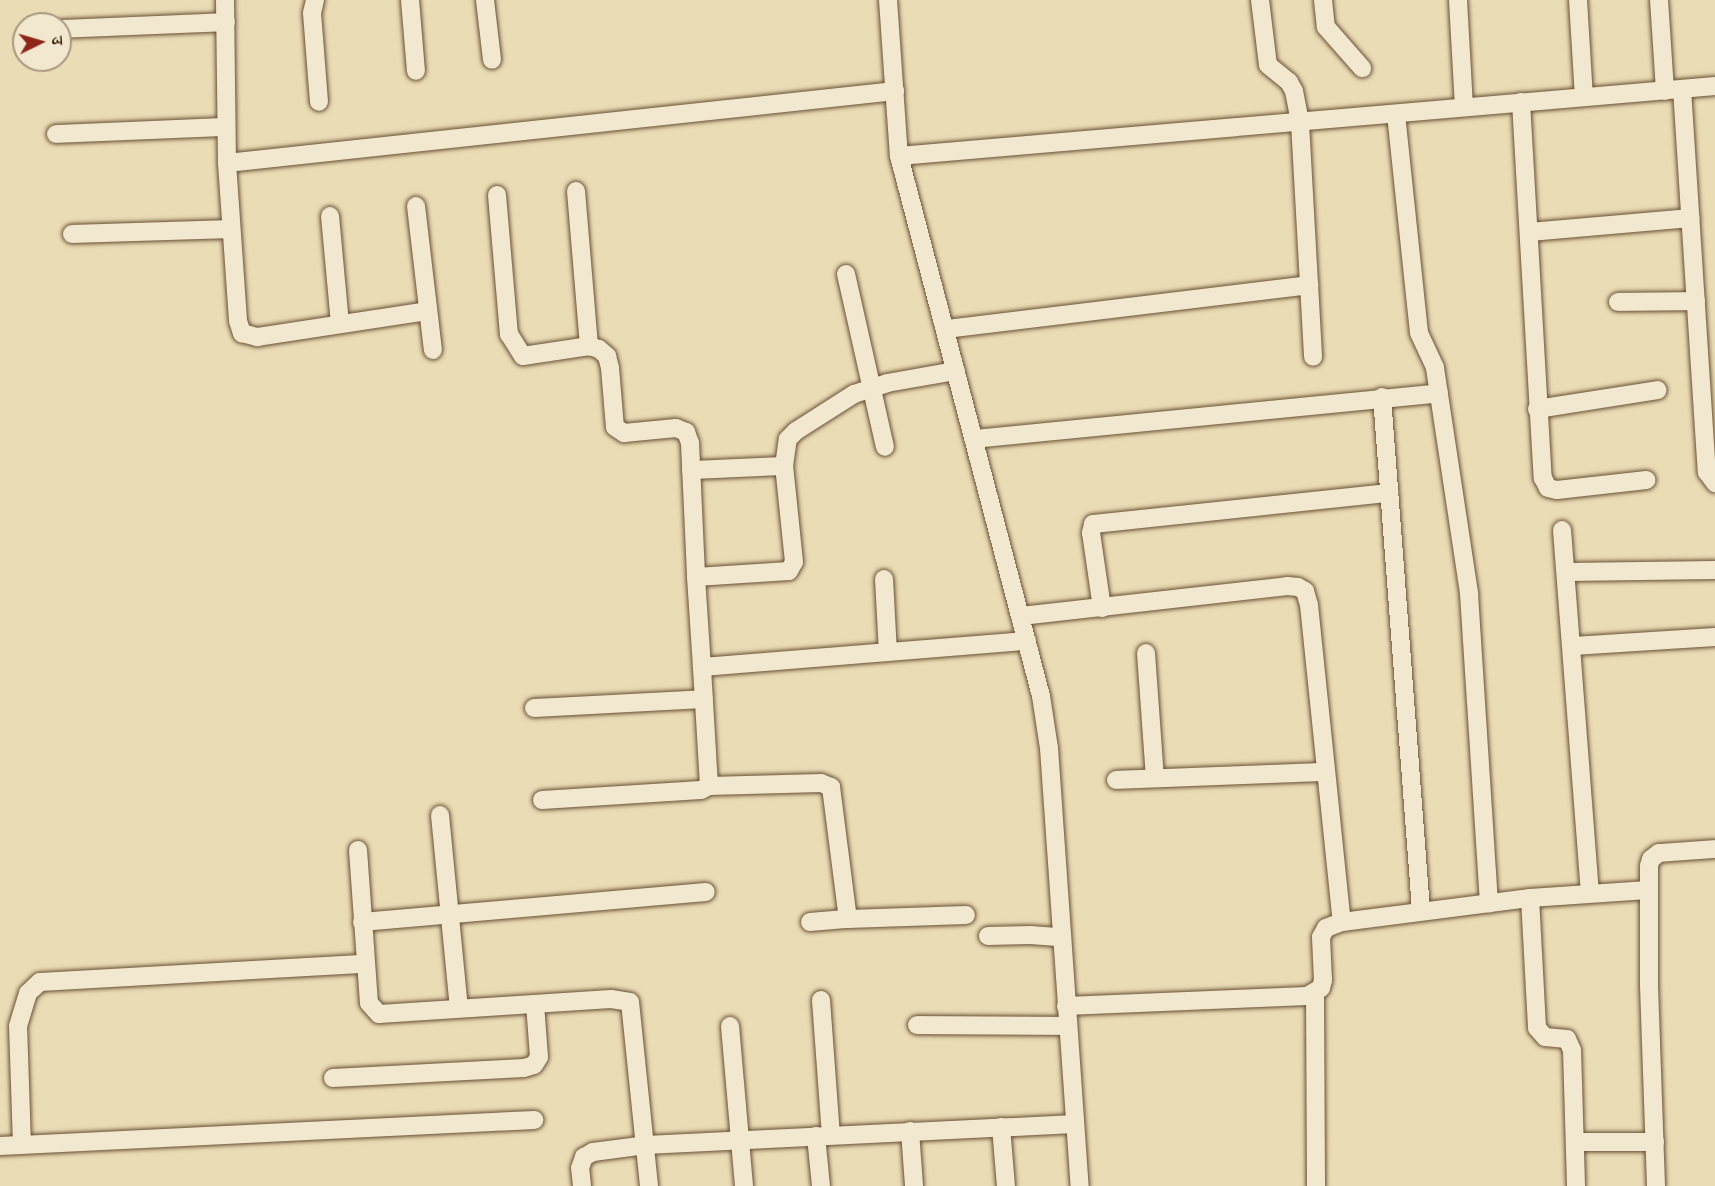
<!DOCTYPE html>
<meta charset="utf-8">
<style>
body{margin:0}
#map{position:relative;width:1715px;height:1186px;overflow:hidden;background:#eadcb5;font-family:"Gentium Book Plus","Noto Serif Devanagari",serif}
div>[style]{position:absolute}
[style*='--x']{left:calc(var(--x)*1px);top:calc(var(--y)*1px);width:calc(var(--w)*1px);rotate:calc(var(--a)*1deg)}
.roads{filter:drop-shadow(0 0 2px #694f34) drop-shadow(0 0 2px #694f34)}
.minor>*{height:18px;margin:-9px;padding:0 9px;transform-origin:9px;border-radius:9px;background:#f1e8cf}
span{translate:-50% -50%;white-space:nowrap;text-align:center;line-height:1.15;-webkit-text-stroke:6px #f1e8cf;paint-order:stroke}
.north{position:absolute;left:12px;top:12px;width:60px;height:60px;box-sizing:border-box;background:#f1e8cf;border:2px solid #a99880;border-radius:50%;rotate:85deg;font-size:16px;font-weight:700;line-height:24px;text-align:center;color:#3e2009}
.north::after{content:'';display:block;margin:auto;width:21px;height:27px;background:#8f2418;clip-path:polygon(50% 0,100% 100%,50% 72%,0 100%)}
</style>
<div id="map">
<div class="roads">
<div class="minor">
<i style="--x:225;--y:0;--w:163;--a:89.3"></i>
<i style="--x:227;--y:163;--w:158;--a:86"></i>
<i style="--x:238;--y:321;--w:13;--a:72"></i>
<i style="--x:242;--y:333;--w:16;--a:15"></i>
<i style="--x:257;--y:337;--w:171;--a:-8.7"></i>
<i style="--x:315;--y:0;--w:13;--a:103"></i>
<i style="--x:312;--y:13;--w:89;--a:85.5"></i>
<i style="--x:410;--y:0;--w:71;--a:85.2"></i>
<i style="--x:485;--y:0;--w:60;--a:83.3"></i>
<i style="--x:888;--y:0;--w:156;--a:86"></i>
<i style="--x:899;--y:156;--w:558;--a:75.27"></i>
<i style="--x:1041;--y:696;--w:53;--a:81.3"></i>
<i style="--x:1049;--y:748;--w:439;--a:86"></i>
<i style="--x:1260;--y:0;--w:65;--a:83"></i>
<i style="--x:1268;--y:65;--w:27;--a:39"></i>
<i style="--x:1289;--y:82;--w:10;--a:61"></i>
<i style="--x:1294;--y:91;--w:33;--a:79"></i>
<i style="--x:1300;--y:123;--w:234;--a:86.8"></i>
<i style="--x:1323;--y:0;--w:27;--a:84"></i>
<i style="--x:1326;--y:27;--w:55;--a:48.7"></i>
<i style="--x:1458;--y:0;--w:107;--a:86.8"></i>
<i style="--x:1578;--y:0;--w:97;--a:86.5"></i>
<i style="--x:1659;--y:0;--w:91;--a:86.2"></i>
<i style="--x:60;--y:29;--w:166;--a:-2.4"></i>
<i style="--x:1682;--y:89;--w:384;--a:86.3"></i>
<i style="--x:1707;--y:472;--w:14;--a:54"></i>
<i style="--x:1521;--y:102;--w:377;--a:86.7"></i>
<i style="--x:1543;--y:478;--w:11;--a:63"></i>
<i style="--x:1548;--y:488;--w:9;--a:13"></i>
<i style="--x:1557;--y:490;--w:90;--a:-6.4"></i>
<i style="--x:1396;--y:114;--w:220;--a:84"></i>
<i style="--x:1419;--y:333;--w:38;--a:65"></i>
<i style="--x:1435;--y:368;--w:229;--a:81.4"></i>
<i style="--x:1469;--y:594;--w:310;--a:86.3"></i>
<i style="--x:56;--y:134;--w:170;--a:-2.4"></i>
<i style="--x:899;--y:156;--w:819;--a:-4.9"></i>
<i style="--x:227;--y:163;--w:672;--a:-6.15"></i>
<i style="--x:576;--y:191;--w:156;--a:85.2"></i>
<i style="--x:497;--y:195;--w:140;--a:85.1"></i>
<i style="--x:509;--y:334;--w:26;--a:58"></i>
<i style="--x:523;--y:356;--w:67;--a:-8.6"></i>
<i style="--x:589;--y:346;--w:10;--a:17"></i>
<i style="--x:599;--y:349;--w:11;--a:41"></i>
<i style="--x:607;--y:356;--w:12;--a:76"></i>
<i style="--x:610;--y:368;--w:59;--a:85.2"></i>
<i style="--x:615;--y:427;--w:11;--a:34"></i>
<i style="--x:624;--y:433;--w:52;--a:-5.5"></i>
<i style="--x:676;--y:428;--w:11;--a:22"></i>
<i style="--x:686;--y:432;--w:12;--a:70"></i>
<i style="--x:690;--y:443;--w:134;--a:87.4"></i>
<i style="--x:696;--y:577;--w:93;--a:-3.7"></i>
<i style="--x:789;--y:571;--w:10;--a:-61"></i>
<i style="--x:794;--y:562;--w:97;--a:-95.9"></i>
<i style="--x:784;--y:466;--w:27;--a:-82"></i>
<i style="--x:788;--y:439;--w:11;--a:-45"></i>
<i style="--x:796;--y:431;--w:69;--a:-32.5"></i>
<i style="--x:854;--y:394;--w:35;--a:-18"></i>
<i style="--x:887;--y:383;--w:70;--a:-9.9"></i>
<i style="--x:416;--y:206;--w:145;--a:83.3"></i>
<i style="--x:330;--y:216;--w:108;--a:84.7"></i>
<i style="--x:1530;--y:232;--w:161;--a:-5"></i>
<i style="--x:72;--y:234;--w:159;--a:-1.8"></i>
<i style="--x:846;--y:274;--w:177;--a:77.3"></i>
<i style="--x:1618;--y:302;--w:78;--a:-0.7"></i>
<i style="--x:946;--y:329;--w:366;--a:-6.9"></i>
<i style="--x:1382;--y:397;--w:514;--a:85.65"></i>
<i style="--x:1537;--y:409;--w:122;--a:-8.9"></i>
<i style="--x:974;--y:439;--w:467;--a:-5.6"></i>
<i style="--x:691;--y:470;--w:93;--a:-2.5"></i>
<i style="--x:1562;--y:530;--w:364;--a:85.6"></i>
<i style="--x:1567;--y:572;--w:148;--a:-0.8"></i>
<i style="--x:696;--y:577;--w:90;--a:86.2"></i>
<i style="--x:702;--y:667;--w:326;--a:-4.6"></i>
<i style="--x:884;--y:579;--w:73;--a:86.9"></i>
<i style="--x:1102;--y:608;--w:76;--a:-98.3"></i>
<i style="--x:1091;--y:533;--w:9;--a:-77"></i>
<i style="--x:1093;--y:524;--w:298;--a:-6"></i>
<i style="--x:1021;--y:616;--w:268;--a:-6.4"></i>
<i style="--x:1287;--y:586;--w:11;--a:5"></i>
<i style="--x:1298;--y:587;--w:8;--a:30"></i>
<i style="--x:1305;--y:591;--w:15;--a:74"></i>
<i style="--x:1309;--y:605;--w:319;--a:84.1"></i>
<i style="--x:1573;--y:646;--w:142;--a:-3.6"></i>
<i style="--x:1146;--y:653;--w:125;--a:85.9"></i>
<i style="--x:534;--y:708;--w:170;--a:-3"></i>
<i style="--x:1116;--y:780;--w:210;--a:-2.2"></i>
<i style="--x:709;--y:786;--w:112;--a:-1.5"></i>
<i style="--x:821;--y:783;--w:11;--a:22"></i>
<i style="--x:831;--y:787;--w:133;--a:82.7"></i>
<i style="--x:848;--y:919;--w:118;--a:-1.9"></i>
<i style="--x:542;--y:800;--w:159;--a:-3.6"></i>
<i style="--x:701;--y:790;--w:9;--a:-27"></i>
<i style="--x:709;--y:786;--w:119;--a:-93.4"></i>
<i style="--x:440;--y:815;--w:194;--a:84.4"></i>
<i style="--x:358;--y:850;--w:153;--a:85.9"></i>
<i style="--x:369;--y:1003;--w:15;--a:48"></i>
<i style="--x:379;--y:1014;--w:232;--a:-3.7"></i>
<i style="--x:611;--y:999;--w:19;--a:9"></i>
<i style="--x:630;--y:1002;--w:185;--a:84.1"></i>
<i style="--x:1530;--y:898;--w:130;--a:86.9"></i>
<i style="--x:1537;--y:1028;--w:12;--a:48"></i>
<i style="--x:1545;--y:1037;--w:22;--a:5"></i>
<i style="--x:1567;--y:1039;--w:12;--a:66"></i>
<i style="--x:1572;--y:1050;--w:136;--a:88.3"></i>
<i style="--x:362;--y:922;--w:345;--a:-5"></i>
<i style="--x:810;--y:922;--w:38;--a:-5"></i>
<i style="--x:988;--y:936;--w:42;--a:-1.4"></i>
<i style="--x:1030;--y:935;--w:31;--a:4"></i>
<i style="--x:1315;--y:993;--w:193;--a:89.7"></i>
<i style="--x:821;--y:1000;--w:135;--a:85.8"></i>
<i style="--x:1066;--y:1006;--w:241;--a:-2.4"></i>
<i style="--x:1307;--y:996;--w:16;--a:-30"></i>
<i style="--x:1321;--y:988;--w:8;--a:-76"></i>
<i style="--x:1323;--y:980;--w:43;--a:-92.7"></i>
<i style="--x:1321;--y:937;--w:10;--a:-61"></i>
<i style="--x:1326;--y:928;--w:17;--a:-21"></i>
<i style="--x:1342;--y:922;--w:190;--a:-7.3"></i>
<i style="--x:1530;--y:898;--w:118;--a:-3.9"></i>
<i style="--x:917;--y:1025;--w:150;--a:0.4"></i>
<i style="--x:730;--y:1026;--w:161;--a:85"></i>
<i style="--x:333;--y:1078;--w:191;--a:-3"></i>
<i style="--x:524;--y:1068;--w:10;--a:-17"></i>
<i style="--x:534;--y:1065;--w:9;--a:-58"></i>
<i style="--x:539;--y:1057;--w:53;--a:-94.3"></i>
<i style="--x:1001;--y:1127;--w:59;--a:85.2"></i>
<i style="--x:910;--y:1131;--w:55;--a:85.8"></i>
<i style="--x:816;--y:1136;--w:50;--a:84.3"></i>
<i style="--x:1576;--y:1142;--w:79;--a:0"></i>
<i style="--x:22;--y:1145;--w:119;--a:-91.9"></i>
<i style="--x:18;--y:1026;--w:34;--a:-73"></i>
<i style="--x:28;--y:993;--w:16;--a:-43"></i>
<i style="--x:40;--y:982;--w:325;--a:-3.2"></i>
<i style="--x:0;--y:1146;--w:535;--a:-2.79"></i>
<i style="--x:582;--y:1186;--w:18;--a:-96"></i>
<i style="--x:580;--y:1168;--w:12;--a:-70"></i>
<i style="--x:584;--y:1157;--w:10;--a:-29"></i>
<i style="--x:593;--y:1152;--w:53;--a:-7.5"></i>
<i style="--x:646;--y:1145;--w:429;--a:-2.8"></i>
<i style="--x:1656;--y:1186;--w:201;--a:-92"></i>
<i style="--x:1649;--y:985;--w:119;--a:-90"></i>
<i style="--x:1649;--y:866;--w:7;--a:-74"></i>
<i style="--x:1651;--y:859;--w:10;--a:-37"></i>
<i style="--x:1659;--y:853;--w:56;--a:-4.1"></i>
</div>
</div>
<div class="north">उ</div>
</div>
